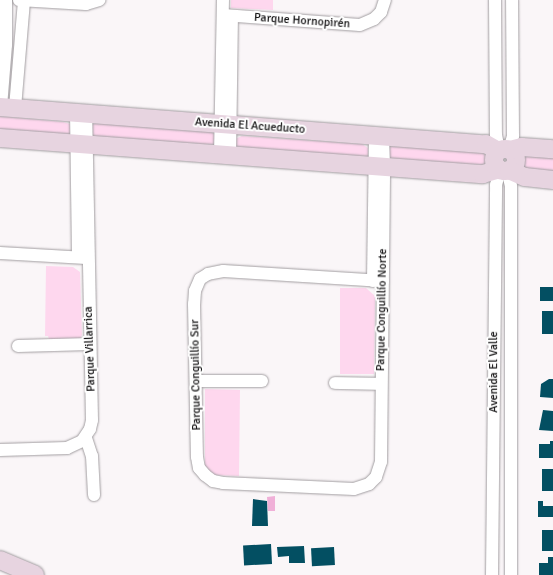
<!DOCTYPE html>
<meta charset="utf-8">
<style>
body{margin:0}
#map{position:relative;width:553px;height:575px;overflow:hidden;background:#faf6f8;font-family:Signika,sans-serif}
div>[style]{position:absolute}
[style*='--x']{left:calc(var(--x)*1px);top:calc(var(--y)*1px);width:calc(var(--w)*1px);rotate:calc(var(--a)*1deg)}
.green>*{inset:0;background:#fed7ee}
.water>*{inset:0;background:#f0b0d8}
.building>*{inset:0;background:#034f62;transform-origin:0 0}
.roads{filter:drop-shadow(0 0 1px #a29ea1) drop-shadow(0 0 1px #a29ea1)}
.street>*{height:12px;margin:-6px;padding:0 6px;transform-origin:6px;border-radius:6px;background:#fff}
.secondary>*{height:18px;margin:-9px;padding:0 9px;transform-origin:9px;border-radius:9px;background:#e7d4e0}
.secondary>.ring{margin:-9px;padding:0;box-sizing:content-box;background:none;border:18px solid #e7d4e0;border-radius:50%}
span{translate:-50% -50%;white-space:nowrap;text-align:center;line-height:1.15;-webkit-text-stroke:4px #fff;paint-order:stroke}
.street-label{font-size:12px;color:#121112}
</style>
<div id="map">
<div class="green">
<i style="clip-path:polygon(231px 0,273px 0,273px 10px,231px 8px)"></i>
<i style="clip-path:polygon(0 116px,63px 122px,70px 124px,71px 133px,64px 137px,0 131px)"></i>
<i style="clip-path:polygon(96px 123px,212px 132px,216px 137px,215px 145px,93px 137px,89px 132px,90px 126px)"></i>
<i style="clip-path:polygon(242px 136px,362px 144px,368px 148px,368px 158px,236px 148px,235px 139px)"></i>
<i style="clip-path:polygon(390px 146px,481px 151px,489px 158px,487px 165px,392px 161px,386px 156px,386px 148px)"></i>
<i style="clip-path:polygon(518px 155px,553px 155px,553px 171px,524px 169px,518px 164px)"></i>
<i style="clip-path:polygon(46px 266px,73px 267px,80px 272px,82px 335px,80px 340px,50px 342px,48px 336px,45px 336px)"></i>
<i style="clip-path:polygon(340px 288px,366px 288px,375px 296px,374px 374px,340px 374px)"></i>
<i style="clip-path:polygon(205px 389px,240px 390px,239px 476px,213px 475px,205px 467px)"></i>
</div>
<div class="water">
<i style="clip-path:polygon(275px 496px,275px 511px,268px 511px,267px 497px)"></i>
</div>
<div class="building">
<i style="left:540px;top:287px;width:13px;height:14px"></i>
<i style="left:542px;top:311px;width:11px;height:23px"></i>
<i style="clip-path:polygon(549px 379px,553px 379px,553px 398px,540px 397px,541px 384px)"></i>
<i style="clip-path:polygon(543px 410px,553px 411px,553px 431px,539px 430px)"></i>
<i style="clip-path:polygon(550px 441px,553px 441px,553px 458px,539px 458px,539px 444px,550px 444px)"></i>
<i style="left:542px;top:469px;width:11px;height:22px"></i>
<i style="clip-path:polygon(253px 499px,267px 501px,268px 526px,252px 526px)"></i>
<i style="clip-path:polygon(538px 501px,543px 501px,543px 506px,553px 506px,553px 517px,538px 517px)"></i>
<i style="left:542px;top:530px;width:11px;height:21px"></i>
<i style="left:271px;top:544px;width:20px;height:28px;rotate:87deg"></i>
<i style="clip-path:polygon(304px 546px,305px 563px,289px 563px,289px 556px,278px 557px,277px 547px)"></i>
<i style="left:334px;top:547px;width:18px;height:23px;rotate:87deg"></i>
<i style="clip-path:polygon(548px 557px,553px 557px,553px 575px,539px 575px,539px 563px,548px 563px)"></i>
</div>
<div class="roads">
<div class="street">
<i style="--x:19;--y:0;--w:67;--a:3.4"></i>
<i style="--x:86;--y:4;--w:14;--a:-17"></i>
<i style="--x:495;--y:0;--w:135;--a:89.6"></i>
<i style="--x:496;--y:135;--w:15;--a:79"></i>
<i style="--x:223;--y:15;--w:137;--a:4.2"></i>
<i style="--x:360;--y:25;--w:15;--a:-23"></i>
<i style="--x:374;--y:19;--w:10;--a:-45"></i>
<i style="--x:381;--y:12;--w:13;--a:-72"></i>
<i style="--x:1;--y:107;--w:62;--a:-85.4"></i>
<i style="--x:6;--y:45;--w:45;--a:-90"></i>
<i style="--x:15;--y:108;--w:108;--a:-85.2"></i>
<i style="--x:76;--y:112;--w:145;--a:89.2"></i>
<i style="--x:509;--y:150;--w:15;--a:-74"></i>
<i style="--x:513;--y:136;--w:136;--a:-90.4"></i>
<i style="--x:220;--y:155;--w:155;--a:-88.9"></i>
<i style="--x:230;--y:156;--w:140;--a:-89.2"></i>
<i style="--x:507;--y:170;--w:16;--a:76"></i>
<i style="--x:511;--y:186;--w:389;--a:90"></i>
<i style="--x:0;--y:253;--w:86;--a:3.3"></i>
<i style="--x:373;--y:281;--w:145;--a:-89.2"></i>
<i style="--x:383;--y:281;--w:160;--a:-176.4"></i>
<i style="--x:223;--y:271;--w:15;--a:169"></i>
<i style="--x:208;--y:274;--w:9;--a:148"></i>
<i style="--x:200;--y:279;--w:13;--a:113"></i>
<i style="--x:195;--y:291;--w:13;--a:94"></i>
<i style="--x:194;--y:304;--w:153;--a:88.9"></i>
<i style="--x:197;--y:457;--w:11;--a:80"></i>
<i style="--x:199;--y:468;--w:9;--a:49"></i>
<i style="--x:205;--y:475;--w:10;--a:37"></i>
<i style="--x:213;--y:481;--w:10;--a:11"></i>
<i style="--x:223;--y:483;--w:131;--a:2.6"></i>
<i style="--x:354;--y:489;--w:16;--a:-18"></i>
<i style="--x:369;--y:484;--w:10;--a:-45"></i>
<i style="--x:376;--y:477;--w:16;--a:-72"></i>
<i style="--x:381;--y:462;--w:296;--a:-89.4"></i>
<i style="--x:384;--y:166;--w:29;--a:-92"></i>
<i style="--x:18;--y:346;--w:72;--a:-1.6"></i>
<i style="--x:196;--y:381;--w:66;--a:0"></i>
<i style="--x:335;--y:383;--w:46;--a:1.2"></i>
<i style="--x:86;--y:438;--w:19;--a:72"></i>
<i style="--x:92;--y:456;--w:39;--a:87"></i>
<i style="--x:0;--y:450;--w:67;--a:-1.7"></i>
<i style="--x:67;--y:448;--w:17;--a:-25"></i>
<i style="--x:82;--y:441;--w:14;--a:-56"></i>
<i style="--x:90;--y:429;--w:9;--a:-77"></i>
<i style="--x:92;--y:420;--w:306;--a:-91.1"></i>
<i style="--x:492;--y:575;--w:390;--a:-89.4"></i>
<i style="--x:496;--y:185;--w:16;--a:-75"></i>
</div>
<div class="secondary">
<i style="--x:0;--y:107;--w:487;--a:4.4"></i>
<i style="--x:486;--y:144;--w:14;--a:30"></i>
<i style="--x:0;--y:138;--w:484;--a:4.3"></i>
<i style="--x:483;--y:174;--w:17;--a:-17"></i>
<i class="ring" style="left:494px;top:149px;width:4px;height:4px"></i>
<i style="--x:510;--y:150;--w:12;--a:-14"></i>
<i style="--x:522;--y:147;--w:31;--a:4"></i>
<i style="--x:509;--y:170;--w:17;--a:24"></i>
<i style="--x:525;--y:177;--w:28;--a:6"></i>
<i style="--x:0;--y:560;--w:38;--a:23"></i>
</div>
</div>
<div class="street-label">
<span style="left:302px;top:21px;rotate:4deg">Parque Hornopirén</span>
<span style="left:250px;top:126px;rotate:4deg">Avenida El Acueducto</span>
<span style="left:382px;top:310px;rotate:-89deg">Parque Conguillío Norte</span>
<span style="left:90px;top:349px;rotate:-92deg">Parque Villarrica</span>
<span style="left:494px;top:372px;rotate:-90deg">Avenida El Valle</span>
<span style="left:196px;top:375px;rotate:-91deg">Parque Conguillío Sur</span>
</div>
</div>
